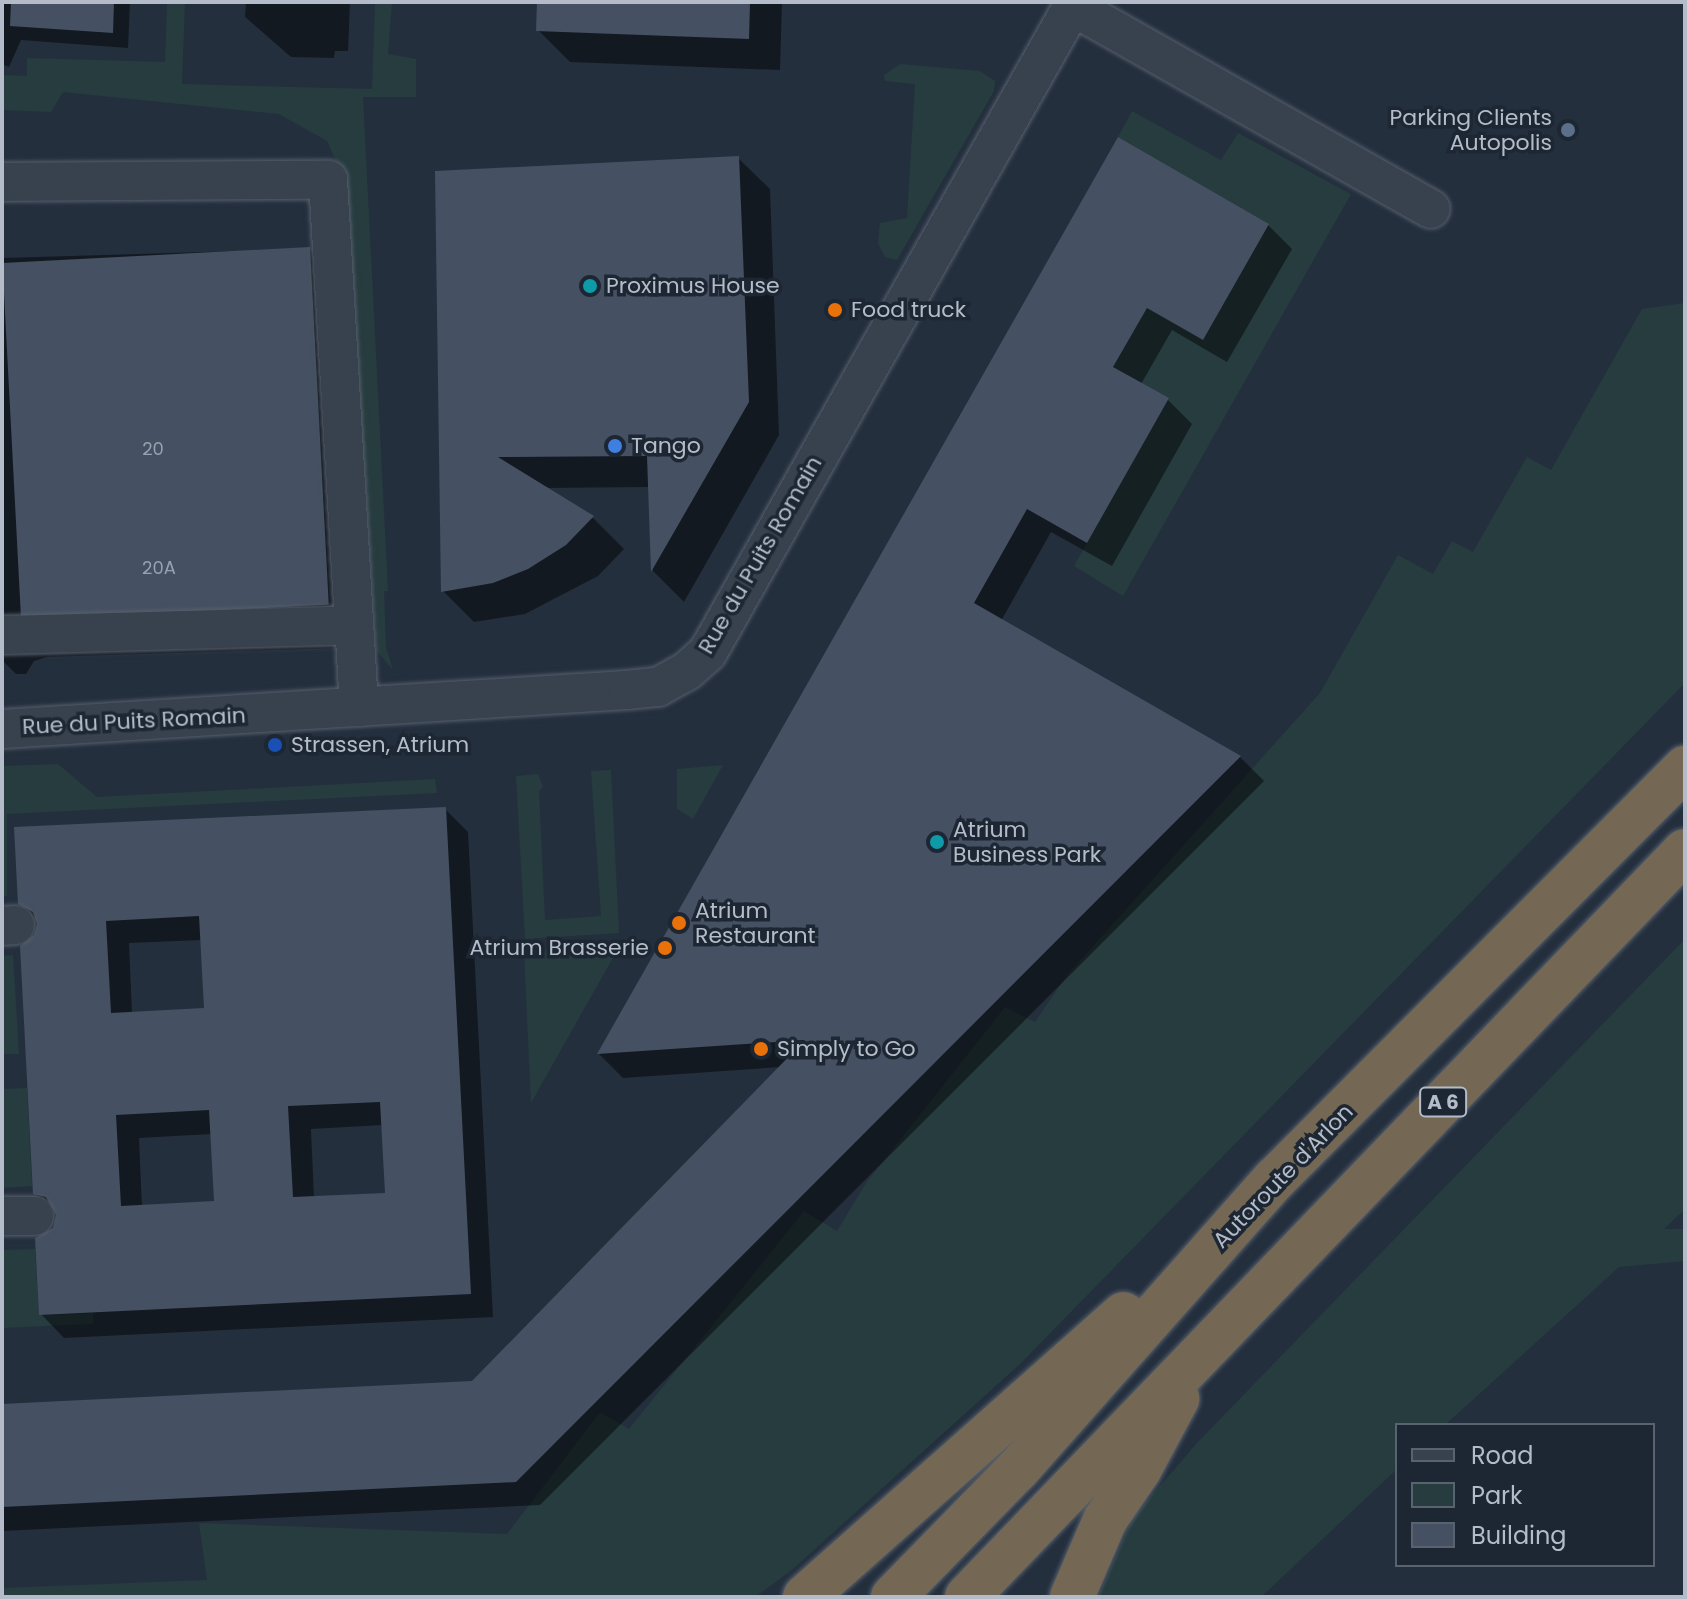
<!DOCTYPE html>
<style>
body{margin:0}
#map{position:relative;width:1687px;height:1599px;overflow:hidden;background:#242f3e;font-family:Poppins,sans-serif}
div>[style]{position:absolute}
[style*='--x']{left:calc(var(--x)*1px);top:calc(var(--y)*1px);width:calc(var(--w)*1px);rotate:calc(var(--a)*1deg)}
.green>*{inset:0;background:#263c3f}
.shadow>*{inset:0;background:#0007}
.building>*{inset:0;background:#455162;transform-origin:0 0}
.roads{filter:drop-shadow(0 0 2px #565f6c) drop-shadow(0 0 2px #565f6c)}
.minor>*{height:38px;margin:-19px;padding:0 19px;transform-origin:19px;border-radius:19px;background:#38414e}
.highway>*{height:44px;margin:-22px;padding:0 22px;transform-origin:22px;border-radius:22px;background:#746855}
.dots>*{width:22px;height:22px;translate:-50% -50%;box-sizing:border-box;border:4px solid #1d2633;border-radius:50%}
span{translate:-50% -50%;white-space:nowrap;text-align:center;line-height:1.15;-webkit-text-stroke:7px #1d2633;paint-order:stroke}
.number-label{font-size:18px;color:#98a1af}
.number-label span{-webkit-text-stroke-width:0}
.shield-label span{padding:2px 6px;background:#1d2633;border:2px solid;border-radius:6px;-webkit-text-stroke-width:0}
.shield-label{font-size:20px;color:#b4bcc9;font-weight:700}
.poi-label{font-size:22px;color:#b4bcc9}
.right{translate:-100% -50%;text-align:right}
.left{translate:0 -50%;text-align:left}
.street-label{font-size:22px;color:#b4bcc9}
.frame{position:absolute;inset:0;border:4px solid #b4bcc9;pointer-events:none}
.legend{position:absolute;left:1395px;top:1423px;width:260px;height:144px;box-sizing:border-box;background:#1d2633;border:2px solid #59626f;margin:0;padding:10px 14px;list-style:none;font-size:24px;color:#b4bcc9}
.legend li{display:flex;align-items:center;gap:16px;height:40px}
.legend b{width:40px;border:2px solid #59626f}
</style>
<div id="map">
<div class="green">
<i style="clip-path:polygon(167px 2px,185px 2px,182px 84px,372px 89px,375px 2px,392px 2px,388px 54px,416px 59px,416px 97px,363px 97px,388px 591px,384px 591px,386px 647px,393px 670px,376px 650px,365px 468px,359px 456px,347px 185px,327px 141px,279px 114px,63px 92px,51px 112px,2px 110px,2px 75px,27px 76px,27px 58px,165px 62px)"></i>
<i style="clip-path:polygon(900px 64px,980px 71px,995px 81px,994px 91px,897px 260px,885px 257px,878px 243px,880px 223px,907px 218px,915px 84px,885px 81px,884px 75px)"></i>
<i style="clip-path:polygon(1132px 111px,1221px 160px,1238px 133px,1351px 194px,1123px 596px,1074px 566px,1168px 399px,1113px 367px,1147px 308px,1203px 340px,1269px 224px,1118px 137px)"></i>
<i style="clip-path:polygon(1685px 303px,1685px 683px,1020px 1364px,792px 1570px,755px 1597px,2px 1597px,2px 1588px,207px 1580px,199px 1523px,507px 1534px,600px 1412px,629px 1429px,804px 1211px,837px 1231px,866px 1183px,1005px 1007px,1035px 1022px,1067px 975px,1320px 693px,1398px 555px,1433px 574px,1452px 541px,1473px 552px,1527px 457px,1551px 470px,1642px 309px)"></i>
<i style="clip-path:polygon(58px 764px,97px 797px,435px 779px,437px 793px,7px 814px,7px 896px,2px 896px,2px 766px)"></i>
<i style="clip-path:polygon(723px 765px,693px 819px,677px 809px,677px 769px)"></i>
<i style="clip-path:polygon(611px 770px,619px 933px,525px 939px,516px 776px,538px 774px,543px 787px,539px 791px,545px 920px,601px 916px,591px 771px)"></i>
<i style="clip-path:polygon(1685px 939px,1685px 1209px,1664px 1229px,1685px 1229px,1685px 1261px,1619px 1267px,1445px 1425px,1397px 1425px,1397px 1469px,1261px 1597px,1098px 1597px,1133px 1517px,1197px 1443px)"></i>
<i style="clip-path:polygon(619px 947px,531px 1103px,524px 951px)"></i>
<i style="clip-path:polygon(13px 955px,19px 1054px,2px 1054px,2px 956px)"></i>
<i style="clip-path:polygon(27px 1088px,32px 1186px,2px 1188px,2px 1089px)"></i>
<i style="clip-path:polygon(35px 1249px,39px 1315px,93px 1313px,93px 1324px,2px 1328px,2px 1250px)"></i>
</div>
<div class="shadow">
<i style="clip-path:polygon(2px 2px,130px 2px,128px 48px,21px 40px,9px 67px,2px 64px)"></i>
<i style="clip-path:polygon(246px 2px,350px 2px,348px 51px,335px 51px,334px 58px,291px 57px,245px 17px)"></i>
<i style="clip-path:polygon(539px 2px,782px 2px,780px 70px,570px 62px,538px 30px)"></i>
<i style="clip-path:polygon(1119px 140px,1268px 225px,1292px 249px,1227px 362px,1172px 330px,1141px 384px,1168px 400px,1192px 424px,1112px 566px,1051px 532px,1001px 621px,1240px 757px,1264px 781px,540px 1505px,2px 1531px,2px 1406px,473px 1383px,781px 1067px,623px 1078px,599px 1054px)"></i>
<i style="clip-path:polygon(738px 158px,770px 189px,779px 435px,684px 602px,653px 571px,650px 487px,544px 488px,593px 518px,624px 549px,598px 576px,525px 614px,474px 622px,443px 591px,437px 172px)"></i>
<i style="clip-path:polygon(309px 249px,354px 293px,373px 647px,47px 657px,34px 661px,26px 674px,16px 674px,2px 660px,2px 258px)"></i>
<i style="clip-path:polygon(evenodd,445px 809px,468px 832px,493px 1317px,64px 1338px,41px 1314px,58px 1216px,35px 1193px,38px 921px,20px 903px,445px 809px,202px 940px,206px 1010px,132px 1014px,129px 943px,202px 940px,445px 809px,383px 1125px,387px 1195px,314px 1198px,311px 1129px,383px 1125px,445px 809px,212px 1134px,216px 1203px,142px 1207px,139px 1138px,212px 1134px)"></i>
</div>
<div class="building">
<i style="clip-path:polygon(11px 2px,114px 2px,113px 33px,10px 26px)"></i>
<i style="clip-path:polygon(537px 2px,750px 2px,749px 39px,536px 31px)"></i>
<i style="clip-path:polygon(1118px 137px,1269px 224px,1203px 340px,1147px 308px,1113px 367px,1169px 398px,1087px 543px,1027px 509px,974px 603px,1241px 756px,516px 1482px,2px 1507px,2px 1404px,472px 1381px,805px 1040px,597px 1054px)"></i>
<i style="clip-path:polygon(739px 156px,749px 402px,651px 572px,647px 456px,498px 457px,594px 516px,566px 545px,528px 569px,493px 583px,441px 592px,435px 171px)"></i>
<i style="left:310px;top:247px;width:358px;height:308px;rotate:87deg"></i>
<i style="clip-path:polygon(evenodd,446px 807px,471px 1294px,39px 1315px,35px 1238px,53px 1228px,56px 1215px,46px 1197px,33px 1194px,20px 946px,34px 935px,37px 924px,33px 912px,18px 904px,14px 827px,446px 807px,199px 916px,204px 1008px,111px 1013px,106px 921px,199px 916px,446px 807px,380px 1102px,385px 1193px,293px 1197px,288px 1106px,380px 1102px,446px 807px,209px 1110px,214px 1201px,121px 1206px,116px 1115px,209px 1110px)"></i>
</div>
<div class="roads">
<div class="minor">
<i style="--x:1072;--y:6;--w:412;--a:29.5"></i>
<i style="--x:2;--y:182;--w:326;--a:-0.4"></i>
<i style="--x:328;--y:180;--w:528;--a:86.63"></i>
<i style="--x:2;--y:635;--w:352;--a:-1.6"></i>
<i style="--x:2;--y:729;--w:626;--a:-3.57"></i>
<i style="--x:627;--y:690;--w:31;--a:-6"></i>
<i style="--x:658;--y:687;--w:33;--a:-29"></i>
<i style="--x:687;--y:671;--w:28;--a:-42"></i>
<i style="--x:708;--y:652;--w:746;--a:-60.55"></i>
<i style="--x:2;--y:926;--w:13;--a:-4"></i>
<i style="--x:2;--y:1216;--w:32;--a:0"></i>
</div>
<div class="highway">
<i style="--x:805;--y:1597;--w:426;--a:-41.6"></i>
<i style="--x:893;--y:1597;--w:180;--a:-45.7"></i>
<i style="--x:1019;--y:1468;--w:386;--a:-48.5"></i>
<i style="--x:1275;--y:1179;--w:581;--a:-45.07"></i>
<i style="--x:967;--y:1597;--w:1035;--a:-46.1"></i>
<i style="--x:1072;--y:1597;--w:84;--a:-66.8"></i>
<i style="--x:1105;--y:1520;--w:60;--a:-55.8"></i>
<i style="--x:1139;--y:1470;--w:81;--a:-61.8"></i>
</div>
</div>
<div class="dots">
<i style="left:1568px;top:130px;background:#5c6f8a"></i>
<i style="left:590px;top:286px;background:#0f9aa8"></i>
<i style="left:835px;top:310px;background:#e8710a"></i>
<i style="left:615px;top:446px;background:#3f7fe0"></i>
<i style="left:275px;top:745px;background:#1a4fb4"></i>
<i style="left:937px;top:842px;background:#0f9aa8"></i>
<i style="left:679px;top:923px;background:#e8710a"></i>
<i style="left:665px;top:948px;background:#e8710a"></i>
<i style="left:761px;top:1049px;background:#e8710a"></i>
</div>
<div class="number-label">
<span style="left:153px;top:449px">20</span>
<span style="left:159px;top:568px">20A</span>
</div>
<div class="shield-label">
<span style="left:1443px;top:1102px">A 6</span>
</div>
<div class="poi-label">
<span class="right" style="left:1552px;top:130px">Parking Clients<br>Autopolis</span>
<span class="left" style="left:606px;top:286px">Proximus House</span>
<span class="left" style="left:851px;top:310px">Food truck</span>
<span class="left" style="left:631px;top:446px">Tango</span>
<span class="left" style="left:291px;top:745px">Strassen, Atrium</span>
<span class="left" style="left:953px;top:842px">Atrium<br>Business Park</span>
<span class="left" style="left:695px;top:923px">Atrium<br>Restaurant</span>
<span class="right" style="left:649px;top:948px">Atrium Brasserie</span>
<span class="left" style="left:777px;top:1049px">Simply to Go</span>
</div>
<div class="street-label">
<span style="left:760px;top:555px;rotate:-60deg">Rue du Puits Romain</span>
<span style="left:134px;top:721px;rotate:-3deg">Rue du Puits Romain</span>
<span style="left:1283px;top:1176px;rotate:-46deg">Autoroute d'Arlon</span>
</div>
<div class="frame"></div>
<ul class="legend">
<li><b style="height:10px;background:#38414e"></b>Road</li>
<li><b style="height:22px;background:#263c3f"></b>Park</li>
<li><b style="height:22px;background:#455162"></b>Building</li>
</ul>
</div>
